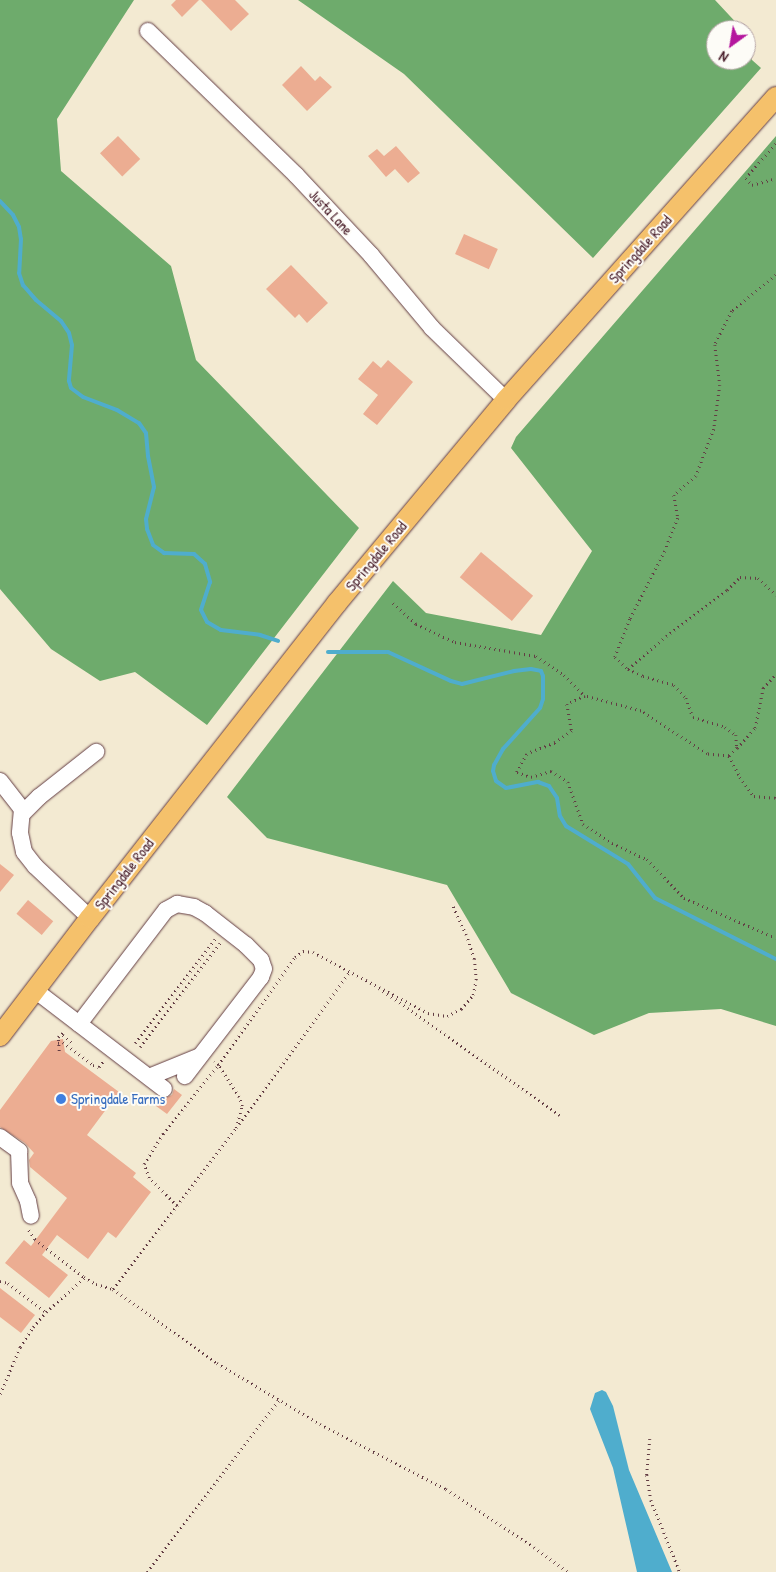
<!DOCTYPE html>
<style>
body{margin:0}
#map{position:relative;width:776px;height:1572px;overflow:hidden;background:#f3ead2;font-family:"Patrick Hand",sans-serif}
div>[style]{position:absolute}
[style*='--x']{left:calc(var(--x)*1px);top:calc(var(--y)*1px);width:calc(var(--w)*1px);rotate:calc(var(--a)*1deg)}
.forest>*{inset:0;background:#6eab6c}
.water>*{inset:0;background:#4fadcd}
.stream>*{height:4px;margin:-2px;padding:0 2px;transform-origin:2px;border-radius:2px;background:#4fadcd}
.building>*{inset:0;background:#ecad92;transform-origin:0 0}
.path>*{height:2.5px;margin-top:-1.25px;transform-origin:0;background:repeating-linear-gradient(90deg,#633d44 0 1px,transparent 0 5px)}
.roads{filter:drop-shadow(0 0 1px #633d44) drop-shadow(0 0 1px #633d44)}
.minor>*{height:16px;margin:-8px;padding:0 8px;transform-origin:8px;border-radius:8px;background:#fff}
.major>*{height:20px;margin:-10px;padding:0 10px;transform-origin:10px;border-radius:10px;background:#f5c16b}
.dots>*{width:14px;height:14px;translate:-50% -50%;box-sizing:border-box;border:2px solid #fdfcf7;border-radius:50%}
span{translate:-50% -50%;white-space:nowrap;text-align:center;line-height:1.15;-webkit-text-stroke:4px #fdfcf7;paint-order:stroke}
.street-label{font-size:15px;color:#4a1f2b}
.shop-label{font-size:15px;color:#366cbe}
.left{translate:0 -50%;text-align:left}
.north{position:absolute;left:706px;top:20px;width:50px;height:50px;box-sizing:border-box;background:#fdfcf7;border:1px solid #b5a4a5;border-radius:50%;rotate:212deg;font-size:14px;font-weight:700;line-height:20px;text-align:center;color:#4a1f2b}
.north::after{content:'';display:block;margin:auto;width:18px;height:22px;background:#b5179e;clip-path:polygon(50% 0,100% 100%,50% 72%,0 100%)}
</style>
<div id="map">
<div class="forest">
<i style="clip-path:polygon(0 0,134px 0,57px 119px,61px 171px,171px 266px,196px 360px,359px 528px,207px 725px,135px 672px,100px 681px,51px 649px,0 589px)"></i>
<i style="clip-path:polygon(298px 0,715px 0,743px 30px,716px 30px,716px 60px,746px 60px,746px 41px,752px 60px,761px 68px,593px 258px,404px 74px)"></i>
<i style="clip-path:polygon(776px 136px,776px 1026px,721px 1009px,649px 1013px,594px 1035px,511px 993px,447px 885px,267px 838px,227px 797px,393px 581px,426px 613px,541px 635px,592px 551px,511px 448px,516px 437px)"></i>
</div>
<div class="water">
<i style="clip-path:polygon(602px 1390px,606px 1392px,613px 1406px,629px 1470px,672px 1572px,637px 1572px,613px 1468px,590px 1409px,595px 1393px)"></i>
</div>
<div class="stream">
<i style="--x:0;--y:201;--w:19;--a:47"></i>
<i style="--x:13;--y:215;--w:13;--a:63"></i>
<i style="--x:19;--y:227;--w:12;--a:81"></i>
<i style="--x:21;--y:239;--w:34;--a:93"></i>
<i style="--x:19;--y:273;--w:13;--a:72"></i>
<i style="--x:23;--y:285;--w:20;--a:49"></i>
<i style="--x:36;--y:300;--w:33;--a:40"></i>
<i style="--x:61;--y:321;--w:14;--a:56"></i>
<i style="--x:69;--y:333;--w:12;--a:76"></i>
<i style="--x:72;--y:345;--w:36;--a:95"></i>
<i style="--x:69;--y:381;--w:7;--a:74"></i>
<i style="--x:71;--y:388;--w:15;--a:37"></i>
<i style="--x:83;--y:397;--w:36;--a:21"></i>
<i style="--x:117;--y:410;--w:26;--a:31"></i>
<i style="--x:139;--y:423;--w:12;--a:55"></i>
<i style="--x:146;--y:433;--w:23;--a:85"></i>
<i style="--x:148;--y:456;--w:32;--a:79"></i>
<i style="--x:154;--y:487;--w:33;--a:104"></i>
<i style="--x:146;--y:519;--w:10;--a:84"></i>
<i style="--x:147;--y:529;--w:17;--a:69"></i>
<i style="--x:153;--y:545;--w:14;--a:36"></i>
<i style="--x:164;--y:553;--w:30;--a:2"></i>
<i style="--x:194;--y:554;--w:15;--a:42"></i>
<i style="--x:205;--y:564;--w:19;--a:74"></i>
<i style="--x:210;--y:582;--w:29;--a:108"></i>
<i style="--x:201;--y:610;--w:13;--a:63"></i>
<i style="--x:207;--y:622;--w:16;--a:30"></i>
<i style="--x:221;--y:630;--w:39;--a:7"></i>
<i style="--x:260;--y:635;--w:19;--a:18"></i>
<i style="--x:328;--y:652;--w:60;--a:0"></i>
<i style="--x:388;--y:652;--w:69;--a:24.7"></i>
<i style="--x:451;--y:681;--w:11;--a:15"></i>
<i style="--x:462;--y:684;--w:54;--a:-14"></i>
<i style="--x:514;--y:671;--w:17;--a:-7"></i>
<i style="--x:531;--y:669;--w:10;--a:11"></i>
<i style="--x:541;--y:671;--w:5;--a:68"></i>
<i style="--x:543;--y:676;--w:23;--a:90"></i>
<i style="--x:543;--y:699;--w:9;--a:108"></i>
<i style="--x:540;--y:708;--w:55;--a:132.1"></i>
<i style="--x:503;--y:749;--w:18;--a:119"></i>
<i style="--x:494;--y:765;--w:6;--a:99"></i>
<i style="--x:493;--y:771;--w:10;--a:73"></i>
<i style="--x:496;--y:781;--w:12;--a:35"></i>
<i style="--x:506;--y:788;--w:33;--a:-11"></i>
<i style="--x:538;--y:782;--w:12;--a:20"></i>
<i style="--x:549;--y:786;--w:14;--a:56"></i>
<i style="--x:557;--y:798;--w:18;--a:81"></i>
<i style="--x:560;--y:816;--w:12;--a:59"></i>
<i style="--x:566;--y:826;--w:73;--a:31.5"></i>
<i style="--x:628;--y:864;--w:43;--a:51.5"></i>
<i style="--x:655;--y:898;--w:136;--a:26.8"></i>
</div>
<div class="building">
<i style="clip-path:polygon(176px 0,199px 0,182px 17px,171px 5px)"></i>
<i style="clip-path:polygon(201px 0,235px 0,249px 14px,231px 31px)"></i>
<i style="clip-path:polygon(301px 66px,315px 81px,320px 76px,332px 87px,307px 111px,282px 85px)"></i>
<i style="left:118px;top:136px;width:32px;height:25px;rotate:46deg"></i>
<i style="clip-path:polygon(396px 146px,420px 173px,408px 183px,395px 169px,386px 177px,368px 156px,377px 149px,384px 156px)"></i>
<i style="left:464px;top:234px;width:37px;height:22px;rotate:24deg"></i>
<i style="clip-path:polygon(291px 265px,328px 303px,307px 323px,299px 314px,295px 318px,266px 289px)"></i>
<i style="clip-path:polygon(388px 360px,413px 382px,377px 425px,363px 414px,378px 395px,358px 379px,373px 361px,381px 368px)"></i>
<i style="left:481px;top:552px;width:68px;height:33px;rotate:40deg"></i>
<i style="clip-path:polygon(0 864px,14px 875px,0 892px)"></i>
<i style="left:28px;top:900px;width:33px;height:18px;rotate:40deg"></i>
<i style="clip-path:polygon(63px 1039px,65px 1052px,119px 1092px,87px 1135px,136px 1173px,133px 1177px,151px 1192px,116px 1238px,108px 1232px,88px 1259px,57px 1235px,42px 1255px,68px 1275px,49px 1298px,5px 1263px,24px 1240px,31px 1246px,67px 1198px,30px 1167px,29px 1160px,34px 1153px,25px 1143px,0 1127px,0 1110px,51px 1041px)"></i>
<i style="clip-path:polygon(174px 1089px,182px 1095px,167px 1114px,156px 1106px,162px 1099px,172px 1095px)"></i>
<i style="clip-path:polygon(0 1288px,35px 1315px,21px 1333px,0 1317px)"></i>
</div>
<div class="path">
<i style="--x:776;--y:144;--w:45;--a:131.4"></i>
<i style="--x:746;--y:178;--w:9;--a:49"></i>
<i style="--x:752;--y:185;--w:25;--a:-16"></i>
<i style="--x:776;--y:275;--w:57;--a:140.7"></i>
<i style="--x:732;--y:311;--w:38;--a:117"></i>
<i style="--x:715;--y:345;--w:40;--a:82.9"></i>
<i style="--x:720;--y:385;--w:44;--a:97.8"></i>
<i style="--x:714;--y:429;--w:50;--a:111"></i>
<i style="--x:696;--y:476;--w:29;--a:139"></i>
<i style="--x:674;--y:495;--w:23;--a:80"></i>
<i style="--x:678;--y:518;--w:35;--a:112"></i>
<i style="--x:665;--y:551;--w:76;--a:117.2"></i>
<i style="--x:630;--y:619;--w:41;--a:111.5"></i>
<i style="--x:615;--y:657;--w:18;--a:43"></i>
<i style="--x:628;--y:669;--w:17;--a:25"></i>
<i style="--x:643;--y:676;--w:32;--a:16"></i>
<i style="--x:674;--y:685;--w:18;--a:47"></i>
<i style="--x:686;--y:698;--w:20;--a:70"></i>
<i style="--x:693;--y:717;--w:34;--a:17"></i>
<i style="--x:725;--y:727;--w:14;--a:36"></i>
<i style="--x:736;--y:735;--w:13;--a:86"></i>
<i style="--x:737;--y:748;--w:11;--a:135"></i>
<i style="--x:729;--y:756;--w:22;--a:-175"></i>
<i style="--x:707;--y:754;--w:79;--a:-146.9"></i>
<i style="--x:641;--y:711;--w:58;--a:-165"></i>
<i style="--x:585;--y:696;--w:20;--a:156"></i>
<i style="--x:567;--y:704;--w:27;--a:80"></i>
<i style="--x:572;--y:731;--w:21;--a:145"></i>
<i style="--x:555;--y:743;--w:30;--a:159"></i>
<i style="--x:527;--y:754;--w:21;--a:119"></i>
<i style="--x:517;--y:772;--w:15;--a:20"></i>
<i style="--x:531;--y:777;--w:21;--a:-17"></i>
<i style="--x:551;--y:771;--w:20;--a:33"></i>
<i style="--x:568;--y:782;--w:45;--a:70.3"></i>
<i style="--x:583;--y:824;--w:35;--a:33"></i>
<i style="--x:612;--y:843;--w:38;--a:25"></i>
<i style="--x:647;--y:859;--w:54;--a:46.5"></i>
<i style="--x:684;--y:898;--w:100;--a:23.5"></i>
<i style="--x:393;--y:603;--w:31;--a:42"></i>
<i style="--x:416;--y:624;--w:43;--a:24.8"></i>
<i style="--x:455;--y:642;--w:82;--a:9.8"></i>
<i style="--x:536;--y:656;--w:34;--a:34"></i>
<i style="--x:564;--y:675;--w:30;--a:45"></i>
<i style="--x:628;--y:669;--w:50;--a:-41"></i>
<i style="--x:666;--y:636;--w:76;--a:-37"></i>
<i style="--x:727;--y:590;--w:18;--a:-45"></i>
<i style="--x:740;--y:577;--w:18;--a:3"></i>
<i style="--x:758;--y:578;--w:25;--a:43"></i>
<i style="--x:737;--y:748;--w:27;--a:-48"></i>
<i style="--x:755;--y:728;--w:41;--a:-78.7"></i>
<i style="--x:763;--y:688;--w:19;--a:-47"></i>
<i style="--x:729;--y:756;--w:24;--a:62"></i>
<i style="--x:740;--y:777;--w:24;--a:54"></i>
<i style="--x:754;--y:796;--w:21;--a:5"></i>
<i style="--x:775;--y:798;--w:2;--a:-63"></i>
<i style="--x:379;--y:988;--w:221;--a:35.1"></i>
<i style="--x:63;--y:1035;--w:11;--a:41"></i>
<i style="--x:58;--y:1043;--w:5;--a:-11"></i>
<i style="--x:63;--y:1042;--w:38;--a:37"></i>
<i style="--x:93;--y:1065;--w:6;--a:18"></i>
<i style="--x:99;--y:1067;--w:9;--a:-54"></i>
<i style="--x:135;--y:1043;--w:131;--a:-52.4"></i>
<i style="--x:140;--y:1047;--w:131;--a:-52.4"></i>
<i style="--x:59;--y:1051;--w:14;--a:-94"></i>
<i style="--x:58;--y:1037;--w:9;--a:-41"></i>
<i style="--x:239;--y:1124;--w:189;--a:-54"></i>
<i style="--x:236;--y:1128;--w:23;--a:-75"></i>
<i style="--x:242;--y:1106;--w:9;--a:-108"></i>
<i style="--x:239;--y:1097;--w:38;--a:-123"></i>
<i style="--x:218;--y:1065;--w:133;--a:-54.5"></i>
<i style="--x:295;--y:957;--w:10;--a:-37"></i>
<i style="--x:303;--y:951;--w:10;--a:6"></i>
<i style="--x:313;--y:952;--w:130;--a:27.9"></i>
<i style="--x:428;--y:1013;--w:19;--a:9"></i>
<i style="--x:447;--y:1016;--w:16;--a:-27"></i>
<i style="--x:461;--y:1009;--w:18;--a:-49"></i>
<i style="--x:473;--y:995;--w:15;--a:-79"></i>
<i style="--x:476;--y:980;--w:21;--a:-95"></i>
<i style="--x:474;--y:959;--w:25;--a:-108"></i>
<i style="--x:466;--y:935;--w:33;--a:-115"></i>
<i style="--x:177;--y:1206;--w:40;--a:-135"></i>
<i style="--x:149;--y:1178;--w:15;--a:-110"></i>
<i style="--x:144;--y:1164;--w:36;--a:-58"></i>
<i style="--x:163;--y:1134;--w:88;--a:-51.4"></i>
<i style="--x:218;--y:1065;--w:5;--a:-143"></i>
<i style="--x:29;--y:1230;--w:11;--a:56"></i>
<i style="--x:35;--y:1239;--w:62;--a:37.8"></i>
<i style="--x:84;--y:1277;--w:14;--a:30"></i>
<i style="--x:96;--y:1284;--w:18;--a:16"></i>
<i style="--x:113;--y:1289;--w:128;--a:35.4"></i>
<i style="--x:217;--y:1363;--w:120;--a:30.6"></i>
<i style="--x:320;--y:1424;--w:142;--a:27.3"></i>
<i style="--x:446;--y:1489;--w:105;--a:33.4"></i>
<i style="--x:534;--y:1547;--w:42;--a:36.3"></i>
<i style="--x:0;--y:1281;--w:8;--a:14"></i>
<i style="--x:8;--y:1283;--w:48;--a:37.3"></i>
<i style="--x:113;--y:1289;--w:203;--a:-52.6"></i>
<i style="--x:0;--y:1394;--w:51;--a:-66.9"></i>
<i style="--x:20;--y:1347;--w:24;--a:-57"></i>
<i style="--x:33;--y:1327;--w:20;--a:-49"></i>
<i style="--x:46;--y:1312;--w:51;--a:-41.8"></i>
<i style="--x:650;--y:1439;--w:36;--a:95"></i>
<i style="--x:647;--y:1475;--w:25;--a:81"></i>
<i style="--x:651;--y:1500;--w:78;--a:68.1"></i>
<i style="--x:147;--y:1572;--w:217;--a:-52.5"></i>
</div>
<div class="roads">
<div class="minor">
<i style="--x:148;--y:31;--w:206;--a:44.2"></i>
<i style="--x:296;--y:175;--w:110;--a:46.8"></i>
<i style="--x:371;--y:255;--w:95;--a:50.1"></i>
<i style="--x:432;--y:328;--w:103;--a:44.2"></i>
<i style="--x:0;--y:781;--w:36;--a:52"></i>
<i style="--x:22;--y:809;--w:24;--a:95"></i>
<i style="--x:20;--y:833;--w:19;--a:78"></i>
<i style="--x:24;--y:852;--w:18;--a:52"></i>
<i style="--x:35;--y:866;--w:76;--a:43.4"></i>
<i style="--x:23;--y:813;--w:23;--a:-45"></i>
<i style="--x:39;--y:797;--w:73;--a:-38.3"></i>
<i style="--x:36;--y:991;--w:161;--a:37.4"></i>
<i style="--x:79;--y:1024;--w:143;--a:-52.7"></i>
<i style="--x:166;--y:910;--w:13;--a:-29"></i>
<i style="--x:177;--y:904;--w:17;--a:10"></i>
<i style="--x:194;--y:907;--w:13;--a:29"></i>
<i style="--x:205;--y:913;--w:52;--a:38"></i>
<i style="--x:246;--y:945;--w:21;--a:45"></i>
<i style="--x:261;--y:960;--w:9;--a:72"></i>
<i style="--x:264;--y:969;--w:9;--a:111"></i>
<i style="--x:261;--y:977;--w:125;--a:127.5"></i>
<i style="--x:149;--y:1077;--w:53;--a:-22.2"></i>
<i style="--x:0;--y:1137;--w:24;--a:36"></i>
<i style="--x:19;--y:1151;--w:32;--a:88"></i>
<i style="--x:20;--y:1183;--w:20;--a:66"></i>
<i style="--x:28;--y:1201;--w:15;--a:79"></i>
</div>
<div class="major">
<i style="--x:0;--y:1036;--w:148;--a:-52.7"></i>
<i style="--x:90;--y:918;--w:400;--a:-51.9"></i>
<i style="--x:337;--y:603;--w:264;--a:-50.2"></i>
<i style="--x:506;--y:400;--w:406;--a:-48.3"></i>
</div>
</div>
<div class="dots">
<i style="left:61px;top:1099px;background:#3f7fe0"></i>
</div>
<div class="street-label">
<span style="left:331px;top:212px;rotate:47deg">Justa Lane</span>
<span style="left:640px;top:249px;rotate:-48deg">Springdale Road</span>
<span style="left:376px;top:556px;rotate:-50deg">Springdale Road</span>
<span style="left:124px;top:874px;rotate:-52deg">Springdale Road</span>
</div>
<div class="shop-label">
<span class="left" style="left:71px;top:1099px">Springdale Farms</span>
</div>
<div class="north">N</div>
</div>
